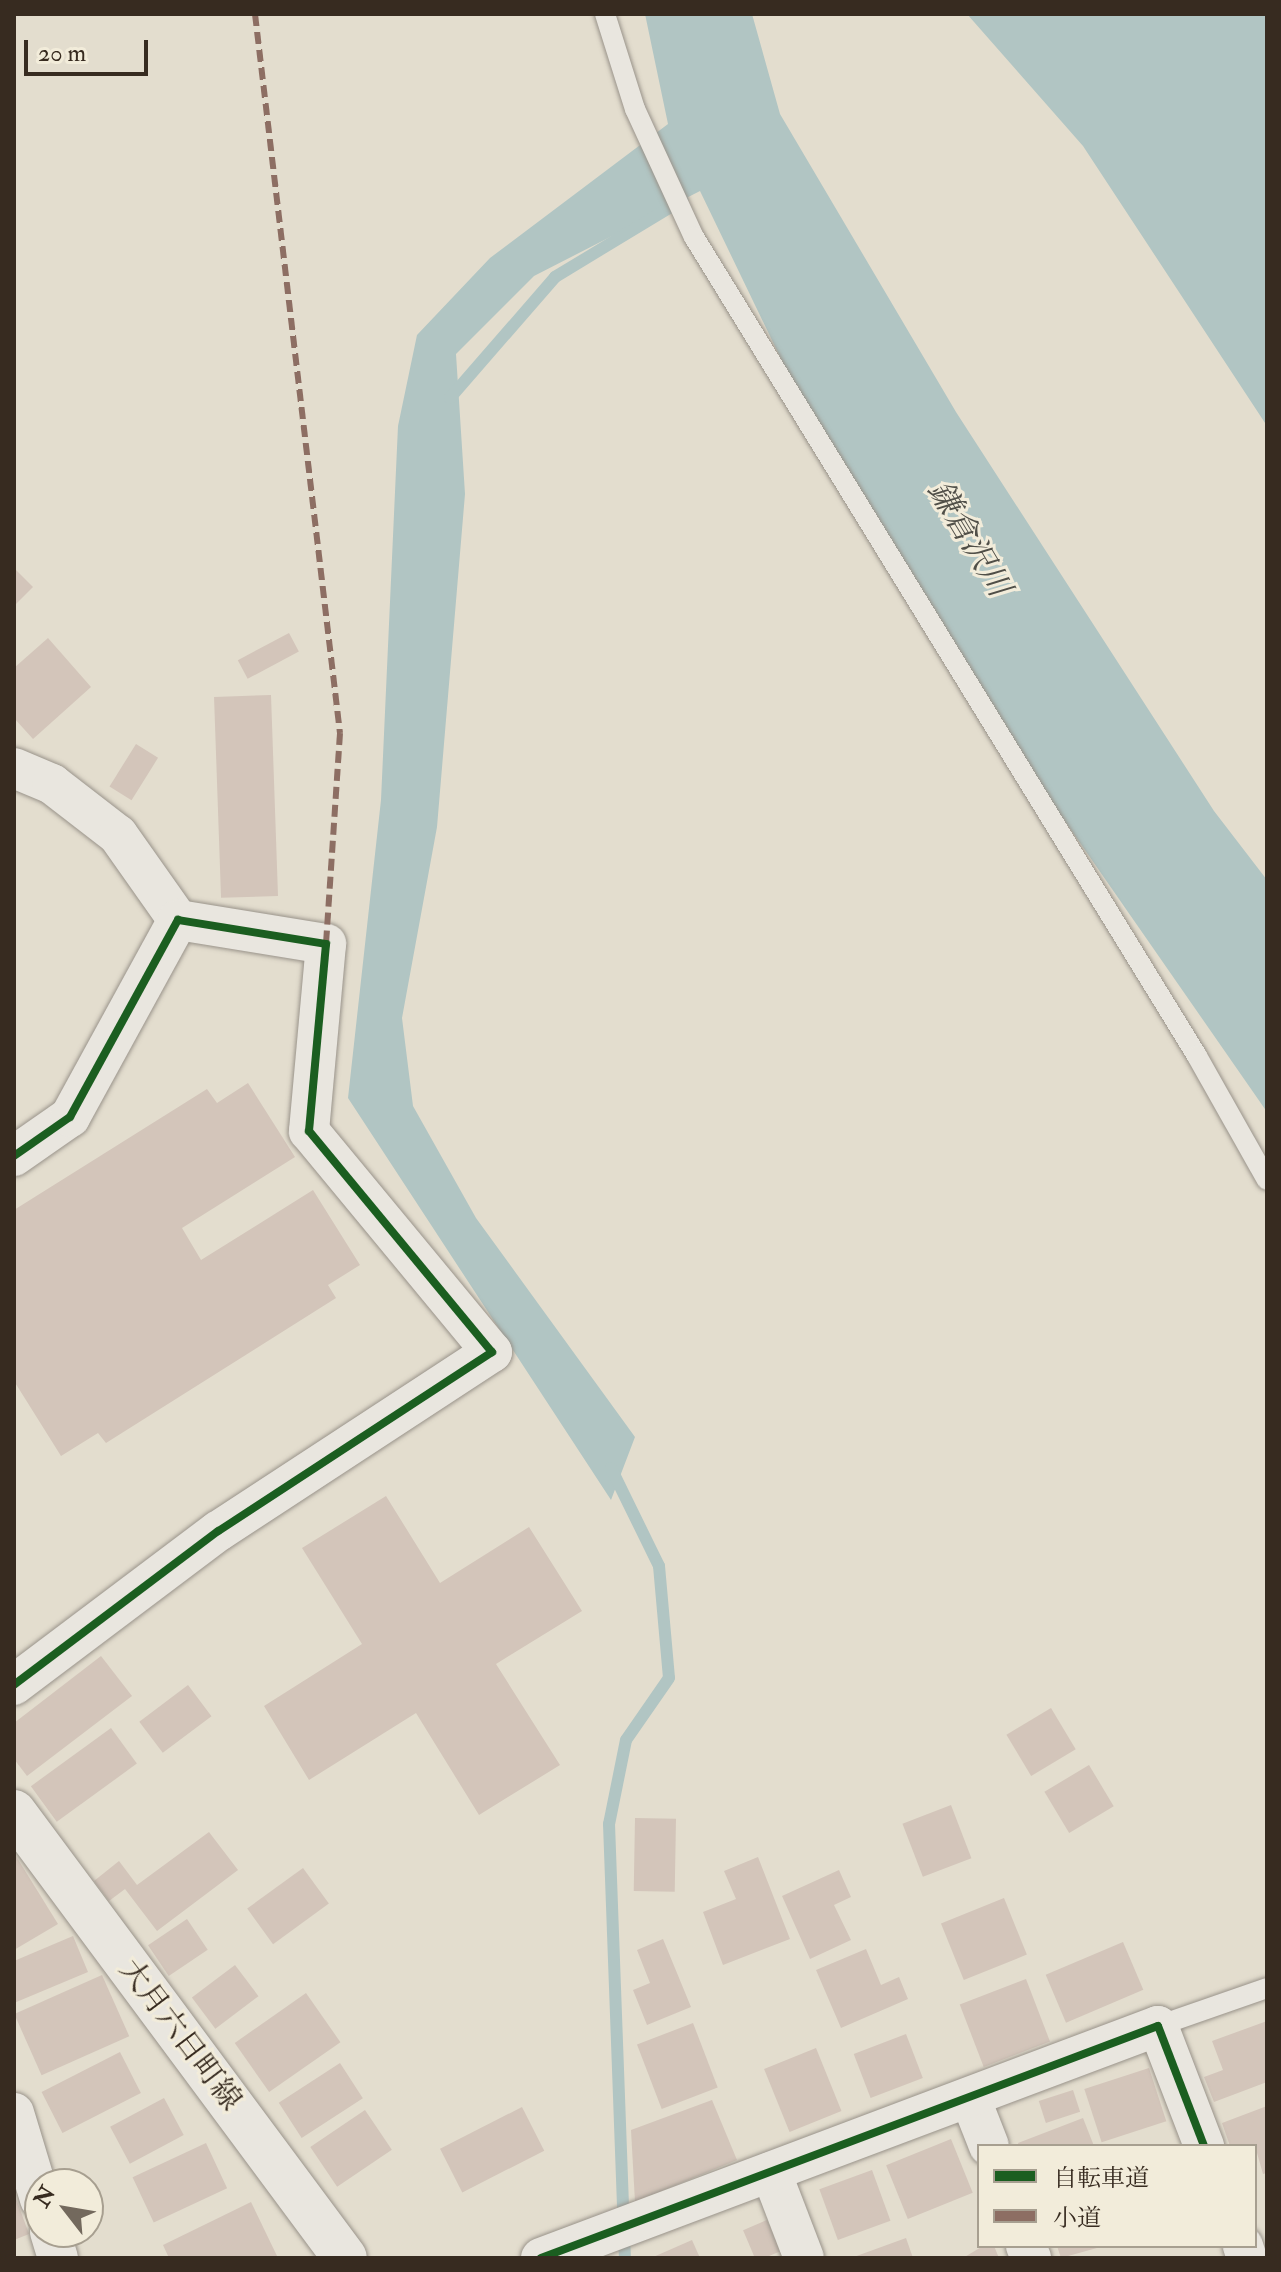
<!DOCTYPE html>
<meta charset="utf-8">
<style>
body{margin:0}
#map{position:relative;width:1281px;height:2272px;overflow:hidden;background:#e3ddce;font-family:"IM FELL Double Pica","Noto Serif JP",serif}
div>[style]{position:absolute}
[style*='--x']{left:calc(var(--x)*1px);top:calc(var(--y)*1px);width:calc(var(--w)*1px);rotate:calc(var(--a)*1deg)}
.water>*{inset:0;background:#b1c5c3}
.stream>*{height:12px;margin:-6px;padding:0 6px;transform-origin:6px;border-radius:6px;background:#b1c5c3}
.building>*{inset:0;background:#d3c5ba;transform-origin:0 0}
.roads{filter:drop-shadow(0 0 2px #99938a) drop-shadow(0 0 2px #99938a)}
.service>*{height:20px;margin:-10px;padding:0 10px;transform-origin:10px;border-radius:10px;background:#e9e6df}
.minor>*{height:40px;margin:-20px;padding:0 20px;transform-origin:20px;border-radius:20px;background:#e9e6df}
.secondary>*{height:44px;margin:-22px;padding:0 22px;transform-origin:22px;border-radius:22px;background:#e9e6df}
.quiet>*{height:6px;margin-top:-3px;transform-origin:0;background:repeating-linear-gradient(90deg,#8d6e63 0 12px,transparent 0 18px)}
.cycleway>*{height:8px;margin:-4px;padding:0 4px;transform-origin:4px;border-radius:4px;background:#1b5e20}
span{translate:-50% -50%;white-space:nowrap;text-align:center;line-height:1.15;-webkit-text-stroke:6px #f2ecda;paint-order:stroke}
.street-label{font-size:30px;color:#372b20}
.water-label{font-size:32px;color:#504f48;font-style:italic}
.frame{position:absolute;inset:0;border:16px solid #372b20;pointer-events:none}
.legend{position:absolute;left:977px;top:2144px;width:280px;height:104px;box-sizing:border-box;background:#f2ecda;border:2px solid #a79f90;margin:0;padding:10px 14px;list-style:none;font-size:24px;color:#372b20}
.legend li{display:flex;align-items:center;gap:16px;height:40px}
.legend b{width:40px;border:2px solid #a79f90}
.north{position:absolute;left:24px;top:2168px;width:80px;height:80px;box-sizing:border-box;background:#f2ecda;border:2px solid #a79f90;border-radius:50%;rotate:301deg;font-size:22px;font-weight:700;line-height:32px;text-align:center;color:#372b20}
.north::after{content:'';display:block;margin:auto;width:28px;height:36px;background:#73695d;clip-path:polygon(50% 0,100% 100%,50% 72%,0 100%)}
.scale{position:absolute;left:24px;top:40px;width:124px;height:36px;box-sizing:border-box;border:4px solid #372b20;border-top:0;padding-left:10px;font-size:24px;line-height:28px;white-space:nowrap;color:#372b20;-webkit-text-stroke:6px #f2ecda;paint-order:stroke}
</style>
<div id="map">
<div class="water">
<i style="clip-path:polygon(645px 14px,752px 14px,780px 114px,956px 412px,1214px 811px,1267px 880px,1267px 1112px,866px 535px,700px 191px,534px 276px,456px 354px,465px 494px,437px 827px,402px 1018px,413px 1106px,476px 1218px,635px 1437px,611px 1500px,348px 1098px,381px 800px,398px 426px,417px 335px,490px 258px,668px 124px)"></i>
<i style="clip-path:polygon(967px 14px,1267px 14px,1267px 426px,1083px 146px)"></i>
</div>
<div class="stream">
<i style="--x:450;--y:398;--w:160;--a:-49"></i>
<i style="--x:555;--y:277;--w:149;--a:-31.2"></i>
<i style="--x:611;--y:1468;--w:109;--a:63.9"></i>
<i style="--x:659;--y:1566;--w:112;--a:84.9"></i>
<i style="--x:669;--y:1678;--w:75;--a:124.7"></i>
<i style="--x:626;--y:1740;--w:86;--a:101.4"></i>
<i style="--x:609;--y:1824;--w:434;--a:87.9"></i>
</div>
<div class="building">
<i style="clip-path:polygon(14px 568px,33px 587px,14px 606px)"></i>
<i style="left:289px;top:633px;width:21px;height:58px;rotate:62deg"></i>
<i style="clip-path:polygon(48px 638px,91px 687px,33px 739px,14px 718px,14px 668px)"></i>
<i style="left:271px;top:695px;width:201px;height:57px;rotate:88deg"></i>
<i style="left:136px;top:744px;width:26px;height:50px;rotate:32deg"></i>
<i style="clip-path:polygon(248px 1083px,295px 1157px,182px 1228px,201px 1260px,313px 1190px,360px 1265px,328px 1285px,336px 1298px,106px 1443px,98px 1433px,61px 1456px,14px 1381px,14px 1210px,207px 1089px,217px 1103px)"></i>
<i style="clip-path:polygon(386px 1496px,440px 1583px,529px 1527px,582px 1611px,496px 1664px,560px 1765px,479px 1815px,416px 1713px,309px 1780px,264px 1706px,362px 1644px,302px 1548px)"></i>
<i style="clip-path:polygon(101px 1656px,132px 1696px,27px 1776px,14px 1759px,14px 1723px)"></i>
<i style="left:188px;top:1685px;width:39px;height:61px;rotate:53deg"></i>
<i style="left:1051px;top:1708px;width:48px;height:52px;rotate:59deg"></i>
<i style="left:111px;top:1728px;width:44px;height:99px;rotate:54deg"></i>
<i style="left:1089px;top:1765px;width:48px;height:52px;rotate:59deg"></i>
<i style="left:951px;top:1805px;width:57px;height:52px;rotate:69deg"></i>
<i style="left:635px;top:1818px;width:41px;height:73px;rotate:1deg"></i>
<i style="clip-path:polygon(209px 1832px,238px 1870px,157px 1931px,125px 1889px,109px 1901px,94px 1881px,119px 1861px,137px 1885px)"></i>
<i style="clip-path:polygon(14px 1853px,58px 1924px,14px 1950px)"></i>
<i style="clip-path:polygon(758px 1857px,790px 1939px,723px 1965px,703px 1912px,736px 1899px,724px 1871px)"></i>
<i style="left:303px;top:1868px;width:44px;height:69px;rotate:54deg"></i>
<i style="clip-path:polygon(839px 1870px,851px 1897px,834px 1905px,851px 1940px,810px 1959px,782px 1896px)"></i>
<i style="left:1004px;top:1898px;width:61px;height:68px;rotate:68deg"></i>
<i style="left:187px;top:1919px;width:37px;height:47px;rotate:56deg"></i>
<i style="clip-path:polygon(73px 1936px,88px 1972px,14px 2003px,14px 1961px)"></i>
<i style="clip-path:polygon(663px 1939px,691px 2007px,647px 2025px,633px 1990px,650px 1983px,637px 1950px)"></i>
<i style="left:1123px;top:1942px;width:52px;height:84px;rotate:67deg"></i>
<i style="clip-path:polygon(866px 1949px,881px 1985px,899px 1977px,908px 1999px,841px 2028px,816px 1970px)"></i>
<i style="left:235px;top:1965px;width:39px;height:54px;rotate:53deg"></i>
<i style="left:102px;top:1975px;width:67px;height:96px;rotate:66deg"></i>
<i style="left:1026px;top:1979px;width:67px;height:71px;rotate:69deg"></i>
<i style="left:306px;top:1993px;width:60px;height:87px;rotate:55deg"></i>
<i style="clip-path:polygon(1267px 2021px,1267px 2082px,1214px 2102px,1204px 2077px,1223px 2070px,1212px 2041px)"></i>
<i style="left:693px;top:2023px;width:69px;height:60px;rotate:69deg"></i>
<i style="left:906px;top:2034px;width:47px;height:56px;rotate:69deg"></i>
<i style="left:816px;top:2048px;width:68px;height:56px;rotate:68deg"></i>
<i style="left:120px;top:2052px;width:46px;height:88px;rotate:63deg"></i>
<i style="left:340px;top:2063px;width:42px;height:73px;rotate:57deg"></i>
<i style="left:1149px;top:2068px;width:56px;height:68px;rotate:72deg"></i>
<i style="left:1073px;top:2090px;width:23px;height:36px;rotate:72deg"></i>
<i style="left:164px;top:2098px;width:42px;height:61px;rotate:62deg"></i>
<i style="clip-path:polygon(712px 2100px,737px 2160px,635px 2202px,631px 2130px)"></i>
<i style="clip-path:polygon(1267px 2106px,1267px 2173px,1263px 2174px,1255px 2146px,1230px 2146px,1222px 2123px)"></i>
<i style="left:522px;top:2107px;width:49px;height:92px;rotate:63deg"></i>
<i style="left:365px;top:2110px;width:48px;height:66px;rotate:56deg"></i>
<i style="clip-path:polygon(1083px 2118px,1094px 2146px,1019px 2146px,1018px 2143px)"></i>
<i style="left:951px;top:2139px;width:58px;height:70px;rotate:68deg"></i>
<i style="left:206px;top:2143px;width:50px;height:81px;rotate:65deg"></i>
<i style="left:872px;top:2170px;width:54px;height:56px;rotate:70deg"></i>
<i style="clip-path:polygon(14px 2193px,29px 2234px,14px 2240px)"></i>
<i style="clip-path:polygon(251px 2202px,278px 2258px,169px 2258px,163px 2245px)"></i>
<i style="left:767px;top:2220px;width:34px;height:26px;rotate:67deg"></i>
<i style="clip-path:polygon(906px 2238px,913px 2258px,851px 2258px)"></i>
<i style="clip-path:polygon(692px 2240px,700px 2258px,651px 2258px)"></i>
<i style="clip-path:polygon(983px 2246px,994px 2246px,999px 2258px,963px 2258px)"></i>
<i style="clip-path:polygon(1057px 2246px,1104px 2246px,1061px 2258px)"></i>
</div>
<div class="roads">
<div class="service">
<i style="--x:605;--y:14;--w:100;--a:72.5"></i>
<i style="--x:635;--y:109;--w:141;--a:65.3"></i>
<i style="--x:694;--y:237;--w:961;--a:58.44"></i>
<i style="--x:1197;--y:1056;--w:142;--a:60.6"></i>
<i style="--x:1158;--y:2026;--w:115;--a:-19.2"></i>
</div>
<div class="minor">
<i style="--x:14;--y:768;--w:41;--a:22.8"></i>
<i style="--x:52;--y:784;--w:83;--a:37.7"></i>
<i style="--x:118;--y:835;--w:104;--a:54.8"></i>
<i style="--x:14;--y:1156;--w:68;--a:-34.9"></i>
<i style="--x:70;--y:1117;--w:225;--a:-61.3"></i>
<i style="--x:178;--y:920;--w:150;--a:9.2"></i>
<i style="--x:326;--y:944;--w:188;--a:95.2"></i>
<i style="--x:309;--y:1131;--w:287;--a:50.4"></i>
<i style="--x:492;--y:1352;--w:327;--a:146.8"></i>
<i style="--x:218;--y:1531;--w:256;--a:143"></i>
<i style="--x:971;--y:2100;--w:49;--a:68.6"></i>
<i style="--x:14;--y:2113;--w:90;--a:73.2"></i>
<i style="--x:771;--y:2172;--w:92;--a:69"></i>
<i style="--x:50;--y:2232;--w:27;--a:73"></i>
<i style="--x:1026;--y:2246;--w:13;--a:67"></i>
<i style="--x:1243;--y:2246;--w:13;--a:72"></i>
<i style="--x:541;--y:2258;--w:659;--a:-20.61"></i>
<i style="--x:1158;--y:2026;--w:129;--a:69"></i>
</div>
<div class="secondary">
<i style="--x:14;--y:1812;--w:555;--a:53.42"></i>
</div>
</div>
<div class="quiet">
<i style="--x:255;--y:14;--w:724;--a:83.26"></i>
<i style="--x:340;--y:733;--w:211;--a:93.8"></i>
</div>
<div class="cycleway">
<i style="--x:14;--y:1156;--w:68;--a:-34.9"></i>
<i style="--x:70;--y:1117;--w:225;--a:-61.3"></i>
<i style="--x:178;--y:920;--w:150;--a:9.2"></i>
<i style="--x:326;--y:944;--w:188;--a:95.2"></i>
<i style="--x:309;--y:1131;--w:287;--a:50.4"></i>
<i style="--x:492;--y:1352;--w:327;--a:146.8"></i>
<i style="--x:218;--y:1531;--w:256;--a:143"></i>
<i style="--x:541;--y:2258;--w:659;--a:-20.61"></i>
<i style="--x:1158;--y:2026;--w:129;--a:69"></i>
</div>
<div class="street-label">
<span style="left:180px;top:2035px;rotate:53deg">大月六日町線</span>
</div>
<div class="water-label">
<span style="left:969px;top:539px;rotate:59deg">鎌倉沢川</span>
</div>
<div class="frame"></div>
<ul class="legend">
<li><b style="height:10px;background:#1b5e20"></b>自転車道</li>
<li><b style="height:10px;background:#8d6e63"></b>小道</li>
</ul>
<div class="north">N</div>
<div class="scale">20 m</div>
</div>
